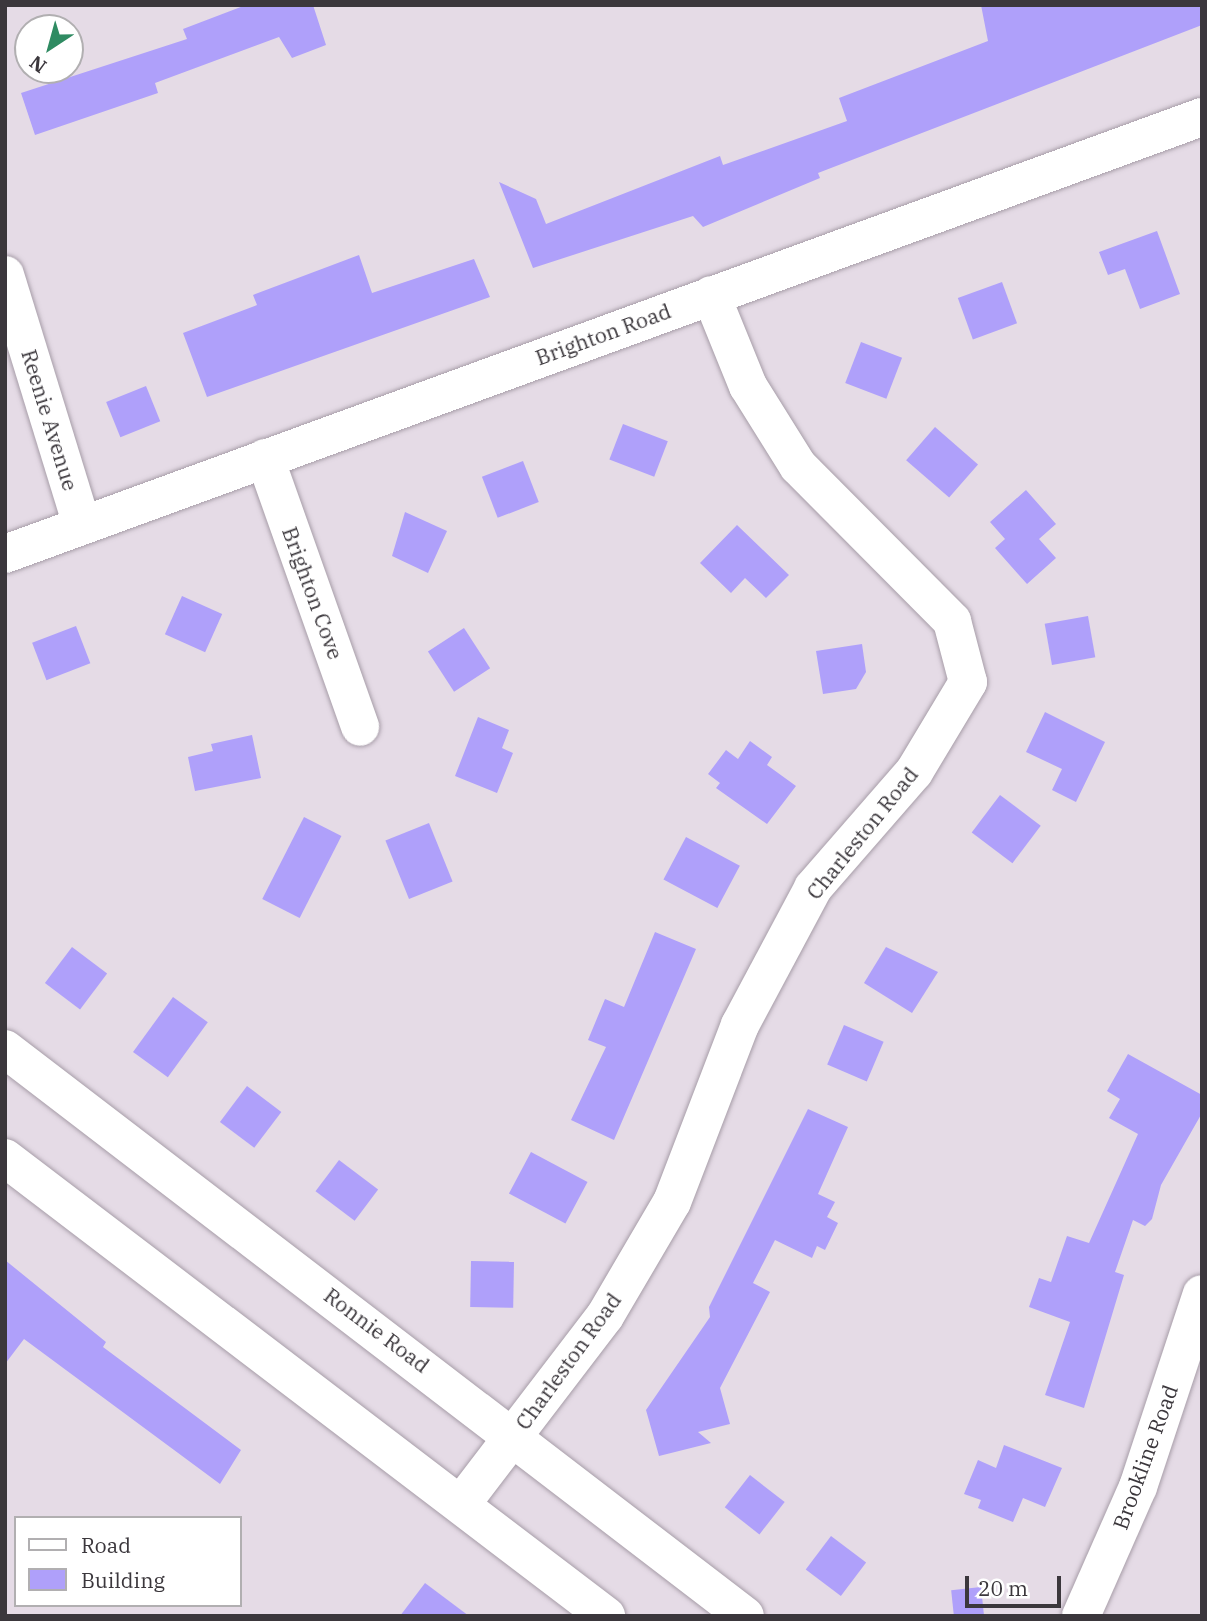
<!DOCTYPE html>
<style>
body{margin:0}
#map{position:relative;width:1207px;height:1621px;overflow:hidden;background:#e5dbe6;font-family:"IBM Plex Serif",serif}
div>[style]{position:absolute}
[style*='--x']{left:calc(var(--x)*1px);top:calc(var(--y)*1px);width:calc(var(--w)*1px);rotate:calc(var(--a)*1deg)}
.building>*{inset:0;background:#afa0fa;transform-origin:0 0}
.roads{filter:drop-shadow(0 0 2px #a79da8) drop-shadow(0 0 2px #a79da8)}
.street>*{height:38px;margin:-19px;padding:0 19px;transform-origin:19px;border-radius:19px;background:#fff}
span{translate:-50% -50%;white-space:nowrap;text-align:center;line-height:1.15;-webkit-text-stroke:5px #fff;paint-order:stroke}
.street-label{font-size:21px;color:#3b373c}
.frame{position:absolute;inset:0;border:7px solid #3b373c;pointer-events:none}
.legend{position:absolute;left:14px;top:1516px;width:228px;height:91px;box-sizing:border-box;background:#fff;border:2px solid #b1afb1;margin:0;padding:9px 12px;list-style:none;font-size:21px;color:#3b373c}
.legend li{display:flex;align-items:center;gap:14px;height:35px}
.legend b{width:35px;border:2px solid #b1afb1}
.north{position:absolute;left:14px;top:14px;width:70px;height:70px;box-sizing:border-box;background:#fff;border:2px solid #b1afb1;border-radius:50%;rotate:216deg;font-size:19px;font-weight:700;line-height:28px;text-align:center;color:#3b373c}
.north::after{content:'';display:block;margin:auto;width:24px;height:32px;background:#2f8b62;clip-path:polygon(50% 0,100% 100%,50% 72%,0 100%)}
.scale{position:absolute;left:965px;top:1576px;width:96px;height:32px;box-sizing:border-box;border:4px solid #3b373c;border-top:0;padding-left:9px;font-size:21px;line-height:24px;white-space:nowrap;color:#3b373c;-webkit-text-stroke:5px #fff;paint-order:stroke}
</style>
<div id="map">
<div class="building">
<i style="clip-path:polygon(246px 5px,313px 5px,326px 45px,292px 58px,279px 37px,155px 83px,158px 93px,35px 135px,21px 93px,187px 39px,183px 29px)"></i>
<i style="clip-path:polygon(981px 5px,1202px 5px,1202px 25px,818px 173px,820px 178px,703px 227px,693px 216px,533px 268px,499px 182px,536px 199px,546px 224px,720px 156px,723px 165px,847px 121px,839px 98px,988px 41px)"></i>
<i style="clip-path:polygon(1157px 231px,1180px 294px,1140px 309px,1125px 269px,1108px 275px,1099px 252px)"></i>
<i style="clip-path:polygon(359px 255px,372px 293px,474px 259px,490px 297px,207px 397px,183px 333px,257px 305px,253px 295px)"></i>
<i style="left:1002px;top:282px;width:44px;height:47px;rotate:70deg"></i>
<i style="left:861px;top:342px;width:44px;height:44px;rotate:21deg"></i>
<i style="left:146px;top:386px;width:38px;height:43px;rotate:68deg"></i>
<i style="left:623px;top:424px;width:48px;height:38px;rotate:21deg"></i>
<i style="left:935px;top:427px;width:57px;height:44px;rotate:41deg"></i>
<i style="left:523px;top:461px;width:44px;height:44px;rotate:69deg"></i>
<i style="clip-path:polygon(1026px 490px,1056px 524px,1039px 539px,1056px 558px,1027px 584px,995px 548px,1005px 539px,990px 522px)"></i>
<i style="clip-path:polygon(405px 512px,447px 531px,428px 573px,392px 556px)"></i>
<i style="clip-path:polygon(737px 525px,789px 575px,766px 598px,745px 578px,731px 593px,700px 563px)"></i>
<i style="left:182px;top:596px;width:44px;height:42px;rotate:24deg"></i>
<i style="left:1088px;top:616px;width:42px;height:44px;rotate:80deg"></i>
<i style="left:76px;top:626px;width:40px;height:47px;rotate:69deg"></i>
<i style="left:464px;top:628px;width:48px;height:43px;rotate:57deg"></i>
<i style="clip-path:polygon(862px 644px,866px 672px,856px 689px,823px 694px,816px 651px)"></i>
<i style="clip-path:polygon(1045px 712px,1105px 742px,1076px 802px,1052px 790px,1062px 769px,1026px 752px)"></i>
<i style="clip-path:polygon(478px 717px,509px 730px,502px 748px,513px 753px,497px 793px,455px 776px)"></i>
<i style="clip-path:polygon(252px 735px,261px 778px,195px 791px,188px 757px,213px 751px,211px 744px)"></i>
<i style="clip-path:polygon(750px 741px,772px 757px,767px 765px,796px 786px,767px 824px,716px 788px,720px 783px,708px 774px,726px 750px,738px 759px)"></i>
<i style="left:1000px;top:795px;width:51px;height:47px;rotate:37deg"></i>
<i style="left:304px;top:817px;width:42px;height:92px;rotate:27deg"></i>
<i style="left:429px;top:823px;width:63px;height:47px;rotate:68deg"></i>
<i style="left:686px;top:837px;width:61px;height:48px;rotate:28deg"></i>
<i style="clip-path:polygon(655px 932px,696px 949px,614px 1140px,571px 1120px,606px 1047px,588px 1040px,605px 999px,624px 1007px)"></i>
<i style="left:72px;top:947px;width:44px;height:45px;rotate:37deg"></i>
<i style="clip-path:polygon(886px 947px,938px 972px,912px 1013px,864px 983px)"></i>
<i style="left:173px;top:997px;width:43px;height:68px;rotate:36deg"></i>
<i style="left:844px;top:1025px;width:43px;height:43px;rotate:23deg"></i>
<i style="clip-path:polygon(1128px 1054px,1202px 1095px,1202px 1113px,1161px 1185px,1152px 1219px,1145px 1226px,1133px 1220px,1115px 1272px,1124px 1275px,1084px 1408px,1045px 1395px,1070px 1322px,1029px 1307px,1039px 1278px,1051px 1282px,1067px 1236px,1089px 1243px,1138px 1134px,1109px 1118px,1120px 1099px,1107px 1091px)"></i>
<i style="left:247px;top:1086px;width:43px;height:45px;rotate:37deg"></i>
<i style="clip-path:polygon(808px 1109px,848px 1127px,818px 1194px,835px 1202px,827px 1217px,838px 1223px,825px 1250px,817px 1246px,812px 1258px,775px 1240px,753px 1283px,770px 1292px,720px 1388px,730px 1424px,698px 1432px,711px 1443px,659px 1456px,646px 1410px,710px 1317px,709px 1307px)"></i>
<i style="left:531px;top:1152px;width:64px;height:47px;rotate:28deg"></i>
<i style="left:339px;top:1160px;width:49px;height:39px;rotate:37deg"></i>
<i style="clip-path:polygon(5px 1260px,106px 1342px,103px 1347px,241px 1450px,220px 1484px,24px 1339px,5px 1364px)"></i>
<i style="left:471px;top:1261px;width:43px;height:46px;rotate:1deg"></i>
<i style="clip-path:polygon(1004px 1445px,1062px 1468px,1045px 1507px,1023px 1498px,1013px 1522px,978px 1508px,981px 1500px,964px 1494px,978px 1460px,996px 1468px)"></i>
<i style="left:750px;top:1475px;width:44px;height:41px;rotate:38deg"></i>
<i style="left:831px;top:1536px;width:44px;height:42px;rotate:37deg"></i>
<i style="clip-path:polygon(425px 1583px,469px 1616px,400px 1616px)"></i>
<i style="left:981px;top:1587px;width:29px;height:30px;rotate:84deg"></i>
</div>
<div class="roads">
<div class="street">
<i style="--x:5;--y:275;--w:262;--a:72.9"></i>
<i style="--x:265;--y:458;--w:285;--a:70.5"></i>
<i style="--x:5;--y:554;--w:1274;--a:-20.06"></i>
<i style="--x:5;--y:1049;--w:932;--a:37.46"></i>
<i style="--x:5;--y:1158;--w:756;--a:37.31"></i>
<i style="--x:462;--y:1503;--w:235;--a:-52.6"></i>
<i style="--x:605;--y:1316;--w:132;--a:-59.6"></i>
<i style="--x:672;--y:1202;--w:190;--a:-69"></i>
<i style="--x:740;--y:1025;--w:155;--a:-61.9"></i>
<i style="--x:813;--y:888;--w:154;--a:-49"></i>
<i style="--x:914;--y:772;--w:105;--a:-59"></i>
<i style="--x:968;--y:682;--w:63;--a:-104.7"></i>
<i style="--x:952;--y:621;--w:218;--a:-134.8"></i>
<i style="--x:798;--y:466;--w:94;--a:-122"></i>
<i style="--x:748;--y:386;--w:98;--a:-112.1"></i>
<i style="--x:1081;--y:1616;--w:141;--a:-66.2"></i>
<i style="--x:1138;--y:1487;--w:203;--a:-71.7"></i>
</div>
</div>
<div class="street-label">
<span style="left:603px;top:334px;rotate:-20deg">Brighton Road</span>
<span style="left:50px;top:420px;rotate:73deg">Reenie Avenue</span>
<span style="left:313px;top:593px;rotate:70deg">Brighton Cove</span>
<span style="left:862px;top:833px;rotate:-51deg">Charleston Road</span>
<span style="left:377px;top:1330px;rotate:37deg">Ronnie Road</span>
<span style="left:568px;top:1361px;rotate:-54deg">Charleston Road</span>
<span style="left:1145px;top:1457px;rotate:-70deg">Brookline Road</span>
</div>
<div class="frame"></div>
<ul class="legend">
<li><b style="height:9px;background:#fff"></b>Road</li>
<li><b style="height:19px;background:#afa0fa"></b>Building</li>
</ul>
<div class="north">N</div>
<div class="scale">20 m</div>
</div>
